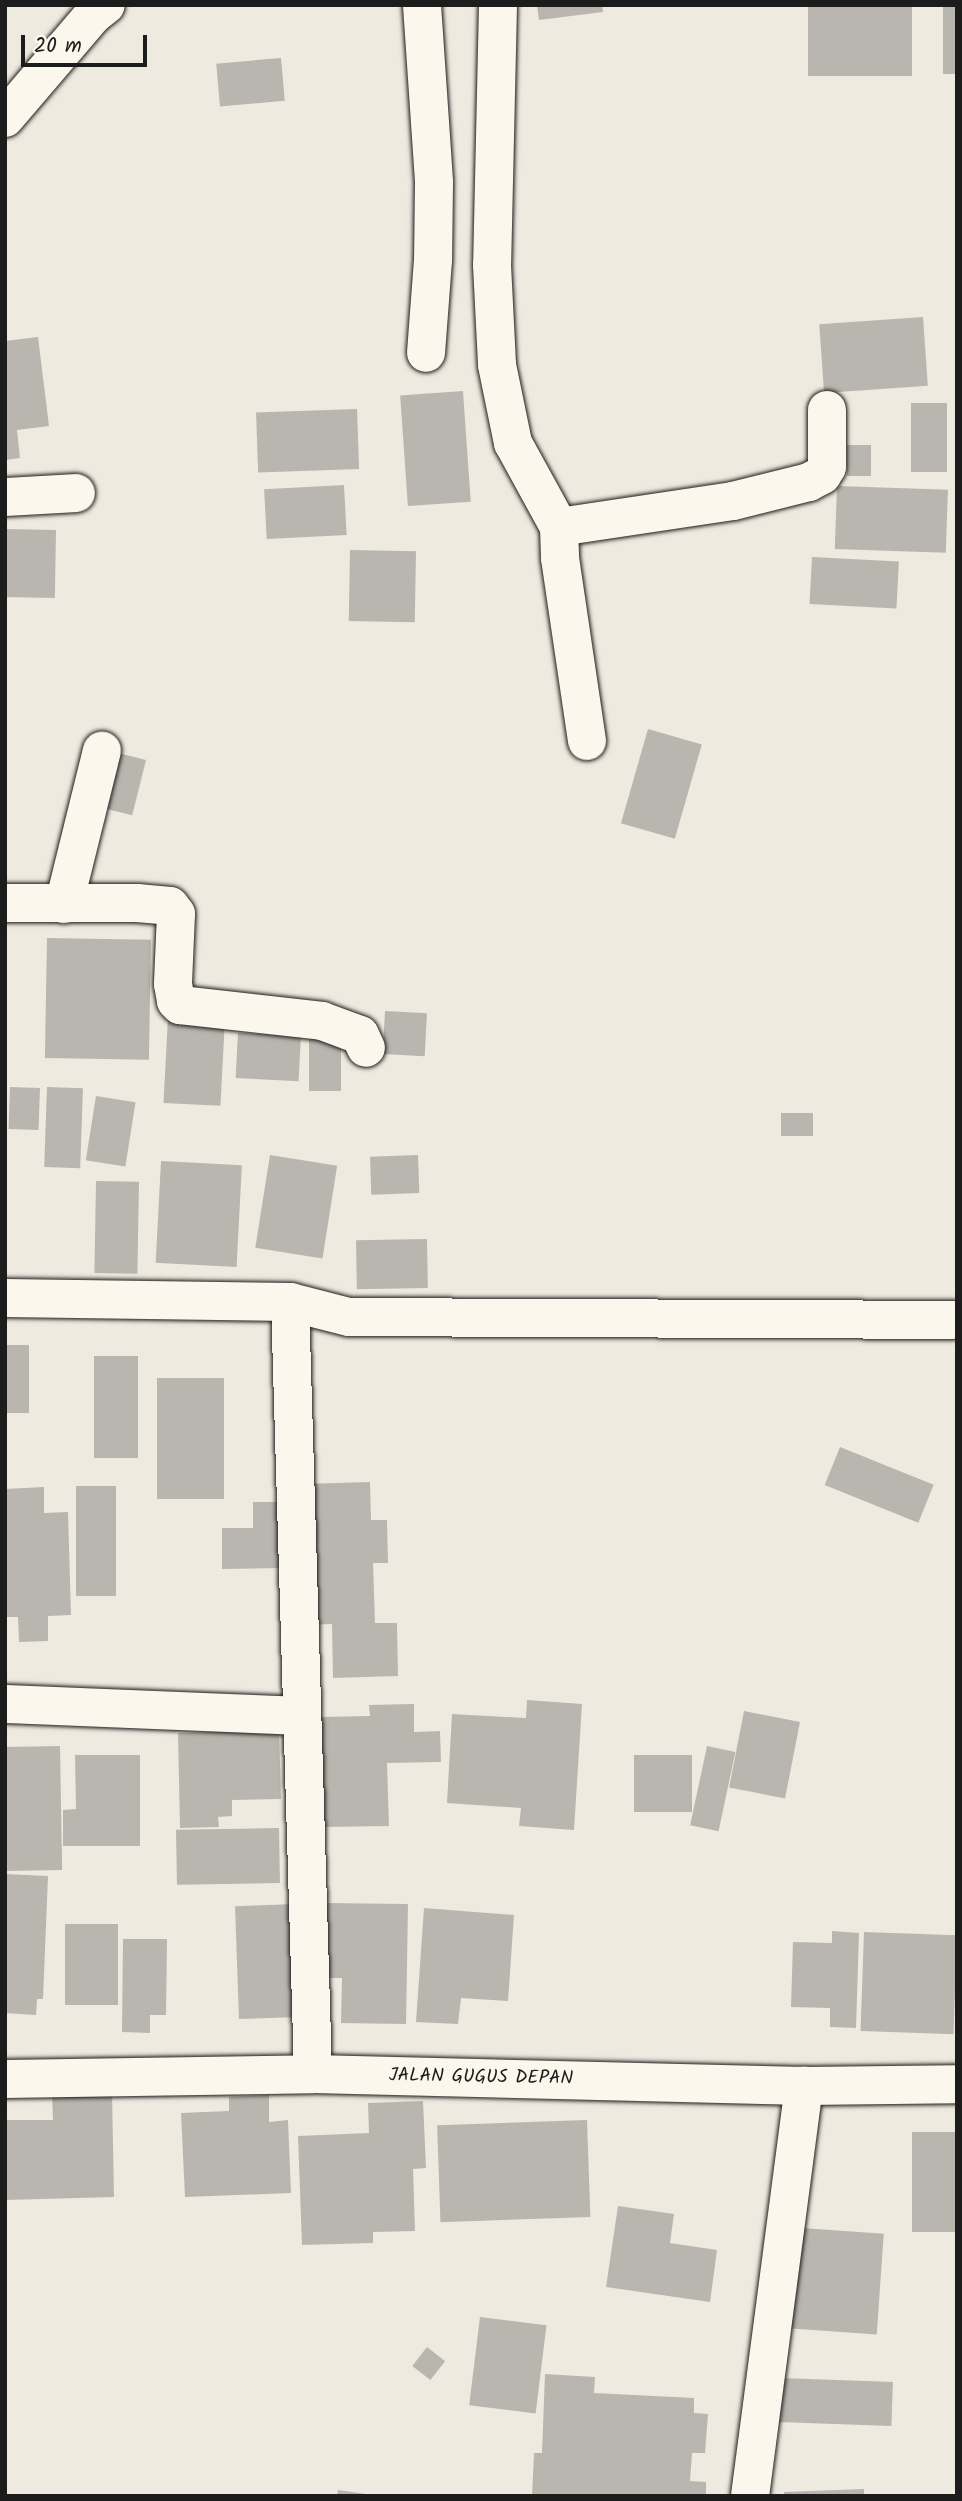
<!DOCTYPE html>
<style>
body{margin:0}
#map{position:relative;width:962px;height:2501px;overflow:hidden;background:#eeeadf;font-family:Kalam,sans-serif}
div>[style]{position:absolute}
[style*='--x']{left:calc(var(--x)*1px);top:calc(var(--y)*1px);width:calc(var(--w)*1px);rotate:calc(var(--a)*1deg)}
.building>*{inset:0;background:#b9b6af;transform-origin:0 0}
.roads{filter:drop-shadow(0 0 2px #1c1c1c) drop-shadow(0 0 2px #1c1c1c)}
.minor>*{height:38px;margin:-19px;padding:0 19px;transform-origin:19px;border-radius:19px;background:#fbf7ec}
span{translate:-50% -50%;white-space:nowrap;text-align:center;line-height:1.15;-webkit-text-stroke:5px #fbf7ec;paint-order:stroke}
.street-label{font-size:19px;color:#1c1c1c}
.frame{position:absolute;inset:0;border:7px solid #1c1c1c;pointer-events:none}
.scale{position:absolute;left:21px;top:35px;width:126px;height:32px;box-sizing:border-box;border:4px solid #1c1c1c;border-top:0;padding-left:9px;font-size:21px;line-height:24px;white-space:nowrap;color:#1c1c1c;-webkit-text-stroke:5px #fbf7ec;paint-order:stroke}
</style>
<div id="map">
<div class="building">
<i style="clip-path:polygon(537px 5px,602px 5px,603px 12px,539px 20px)"></i>
<i style="left:808px;top:5px;width:104px;height:71px"></i>
<i style="left:943px;top:5px;width:14px;height:69px"></i>
<i style="left:281px;top:58px;width:43px;height:65px;rotate:85deg"></i>
<i style="left:923px;top:317px;width:69px;height:104px;rotate:86deg"></i>
<i style="clip-path:polygon(38px 337px,49px 426px,17px 430px,20px 458px,5px 460px,5px 341px)"></i>
<i style="left:463px;top:391px;width:111px;height:63px;rotate:86deg"></i>
<i style="left:911px;top:403px;width:36px;height:69px"></i>
<i style="left:357px;top:409px;width:60px;height:101px;rotate:88deg"></i>
<i style="left:847px;top:445px;width:24px;height:31px"></i>
<i style="left:344px;top:485px;width:50px;height:80px;rotate:87deg"></i>
<i style="left:837px;top:486px;width:111px;height:63px;rotate:2deg"></i>
<i style="left:5px;top:529px;width:51px;height:68px;rotate:1deg"></i>
<i style="left:350px;top:550px;width:66px;height:71px;rotate:1deg"></i>
<i style="left:812px;top:557px;width:87px;height:47px;rotate:3deg"></i>
<i style="left:648px;top:729px;width:56px;height:98px;rotate:16deg"></i>
<i style="left:114px;top:752px;width:33px;height:57px;rotate:14deg"></i>
<i style="left:47px;top:938px;width:104px;height:120px;rotate:1deg"></i>
<i style="left:385px;top:1011px;width:42px;height:43px;rotate:3deg"></i>
<i style="left:168px;top:1017px;width:57px;height:86px;rotate:3deg"></i>
<i style="left:238px;top:1033px;width:63px;height:45px;rotate:3deg"></i>
<i style="left:309px;top:1038px;width:32px;height:53px"></i>
<i style="left:10px;top:1087px;width:30px;height:42px;rotate:2deg"></i>
<i style="left:47px;top:1087px;width:36px;height:80px;rotate:2deg"></i>
<i style="left:96px;top:1096px;width:40px;height:65px;rotate:9deg"></i>
<i style="left:781px;top:1113px;width:32px;height:23px"></i>
<i style="left:270px;top:1155px;width:68px;height:94px;rotate:9deg"></i>
<i style="left:418px;top:1155px;width:38px;height:48px;rotate:88deg"></i>
<i style="left:161px;top:1161px;width:81px;height:102px;rotate:3deg"></i>
<i style="left:96px;top:1181px;width:43px;height:92px;rotate:1deg"></i>
<i style="left:427px;top:1239px;width:49px;height:71px;rotate:89deg"></i>
<i style="left:5px;top:1345px;width:24px;height:68px"></i>
<i style="left:94px;top:1356px;width:44px;height:102px"></i>
<i style="left:157px;top:1378px;width:67px;height:121px"></i>
<i style="left:840px;top:1447px;width:101px;height:41px;rotate:22deg"></i>
<i style="clip-path:polygon(370px 1482px,371px 1520px,387px 1520px,388px 1563px,373px 1563px,375px 1623px,397px 1623px,398px 1676px,333px 1678px,332px 1624px,306px 1625px,302px 1484px)"></i>
<i style="left:76px;top:1486px;width:40px;height:110px"></i>
<i style="clip-path:polygon(44px 1487px,44px 1513px,68px 1512px,71px 1615px,48px 1616px,48px 1641px,19px 1642px,18px 1617px,6px 1617px,5px 1489px)"></i>
<i style="clip-path:polygon(253px 1502px,281px 1502px,282px 1568px,222px 1569px,222px 1528px,253px 1528px)"></i>
<i style="clip-path:polygon(527px 1700px,582px 1704px,574px 1830px,519px 1826px,521px 1808px,447px 1803px,452px 1714px,526px 1718px)"></i>
<i style="clip-path:polygon(414px 1704px,414px 1732px,440px 1731px,441px 1762px,387px 1763px,389px 1826px,323px 1827px,320px 1717px,370px 1716px,369px 1705px)"></i>
<i style="left:744px;top:1711px;width:57px;height:78px;rotate:11deg"></i>
<i style="clip-path:polygon(279px 1730px,281px 1799px,232px 1800px,232px 1816px,218px 1817px,219px 1827px,180px 1828px,178px 1733px)"></i>
<i style="left:60px;top:1746px;width:124px;height:55px;rotate:89deg"></i>
<i style="left:707px;top:1746px;width:29px;height:81px;rotate:12deg"></i>
<i style="clip-path:polygon(75px 1755px,140px 1755px,140px 1846px,63px 1846px,63px 1810px,76px 1809px)"></i>
<i style="left:634px;top:1755px;width:58px;height:57px"></i>
<i style="left:279px;top:1828px;width:55px;height:103px;rotate:89deg"></i>
<i style="clip-path:polygon(5px 1874px,48px 1876px,43px 1999px,37px 1999px,36px 2015px,5px 2013px)"></i>
<i style="clip-path:polygon(324px 1903px,408px 1904px,406px 2024px,341px 2023px,342px 1978px,322px 1978px)"></i>
<i style="left:297px;top:1904px;width:113px;height:62px;rotate:88deg"></i>
<i style="clip-path:polygon(424px 1908px,514px 1915px,508px 2001px,461px 1998px,458px 2024px,416px 2022px)"></i>
<i style="left:65px;top:1924px;width:53px;height:81px"></i>
<i style="clip-path:polygon(832px 1931px,859px 1933px,856px 2028px,830px 2027px,830px 2008px,791px 2007px,793px 1942px,832px 1943px)"></i>
<i style="left:864px;top:1932px;width:93px;height:99px;rotate:2deg"></i>
<i style="clip-path:polygon(123px 1939px,167px 1939px,166px 2015px,150px 2015px,150px 2033px,122px 2032px)"></i>
<i style="clip-path:polygon(112px 2092px,114px 2197px,5px 2200px,5px 2120px,53px 2120px,52px 2094px)"></i>
<i style="clip-path:polygon(269px 2095px,269px 2122px,288px 2120px,291px 2193px,185px 2197px,181px 2113px,229px 2111px,229px 2097px)"></i>
<i style="clip-path:polygon(423px 2101px,426px 2168px,413px 2169px,415px 2231px,373px 2232px,373px 2243px,302px 2245px,298px 2136px,369px 2133px,368px 2103px)"></i>
<i style="left:587px;top:2120px;width:97px;height:150px;rotate:88deg"></i>
<i style="left:957px;top:2132px;width:100px;height:45px;rotate:90deg"></i>
<i style="clip-path:polygon(618px 2206px,674px 2214px,670px 2243px,717px 2250px,710px 2302px,606px 2287px)"></i>
<i style="left:788px;top:2227px;width:96px;height:101px;rotate:4deg"></i>
<i style="left:480px;top:2317px;width:67px;height:89px;rotate:7deg"></i>
<i style="left:427px;top:2347px;width:23px;height:24px;rotate:38deg"></i>
<i style="clip-path:polygon(545px 2374px,595px 2377px,594px 2393px,694px 2398px,694px 2413px,708px 2414px,705px 2453px,692px 2453px,690px 2481px,706px 2482px,706px 2496px,532px 2496px,534px 2453px,542px 2453px)"></i>
<i style="left:780px;top:2378px;width:113px;height:44px;rotate:2deg"></i>
<i style="clip-path:polygon(864px 2489px,864px 2496px,784px 2496px,784px 2492px)"></i>
<i style="clip-path:polygon(338px 2490px,366px 2494px,366px 2496px,337px 2496px)"></i>
</div>
<div class="roads">
<div class="minor">
<i style="--x:422;--y:5;--w:178;--a:86.1"></i>
<i style="--x:434;--y:183;--w:77;--a:90.7"></i>
<i style="--x:433;--y:260;--w:93;--a:94.3"></i>
<i style="--x:498;--y:5;--w:260;--a:91.3"></i>
<i style="--x:492;--y:265;--w:100;--a:87.1"></i>
<i style="--x:497;--y:365;--w:80;--a:78.4"></i>
<i style="--x:513;--y:443;--w:96;--a:61.3"></i>
<i style="--x:559;--y:527;--w:31;--a:88"></i>
<i style="--x:560;--y:558;--w:185;--a:81.6"></i>
<i style="--x:5;--y:118;--w:135;--a:-49.5"></i>
<i style="--x:93;--y:15;--w:16;--a:-38"></i>
<i style="--x:5;--y:497;--w:71;--a:-3.2"></i>
<i style="--x:559;--y:527;--w:176;--a:-8.5"></i>
<i style="--x:733;--y:501;--w:78;--a:-14"></i>
<i style="--x:809;--y:482;--w:15;--a:-28"></i>
<i style="--x:822;--y:475;--w:9;--a:-58"></i>
<i style="--x:827;--y:467;--w:57;--a:-90"></i>
<i style="--x:5;--y:903;--w:132;--a:0"></i>
<i style="--x:137;--y:903;--w:33;--a:5"></i>
<i style="--x:170;--y:906;--w:10;--a:53"></i>
<i style="--x:176;--y:914;--w:70;--a:92.5"></i>
<i style="--x:173;--y:984;--w:17;--a:80"></i>
<i style="--x:176;--y:1001;--w:6;--a:45"></i>
<i style="--x:180;--y:1005;--w:143;--a:6.4"></i>
<i style="--x:322;--y:1021;--w:40;--a:20.2"></i>
<i style="--x:360;--y:1035;--w:14;--a:65"></i>
<i style="--x:64;--y:904;--w:158;--a:-76.1"></i>
<i style="--x:5;--y:1298;--w:285;--a:0.8"></i>
<i style="--x:290;--y:1302;--w:61;--a:14.3"></i>
<i style="--x:349;--y:1317;--w:604;--a:0.28"></i>
<i style="--x:290;--y:1302;--w:772;--a:88.29"></i>
<i style="--x:5;--y:1704;--w:297;--a:2.3"></i>
<i style="--x:5;--y:2079;--w:308;--a:-0.9"></i>
<i style="--x:313;--y:2074;--w:491;--a:1.4"></i>
<i style="--x:804;--y:2086;--w:153;--a:-0.7"></i>
<i style="--x:750;--y:2496;--w:414;--a:-82.5"></i>
</div>
</div>
<div class="street-label">
<span style="left:481px;top:2078px;rotate:1deg">JALAN GUGUS DEPAN</span>
</div>
<div class="frame"></div>
<div class="scale">20 m</div>
</div>
